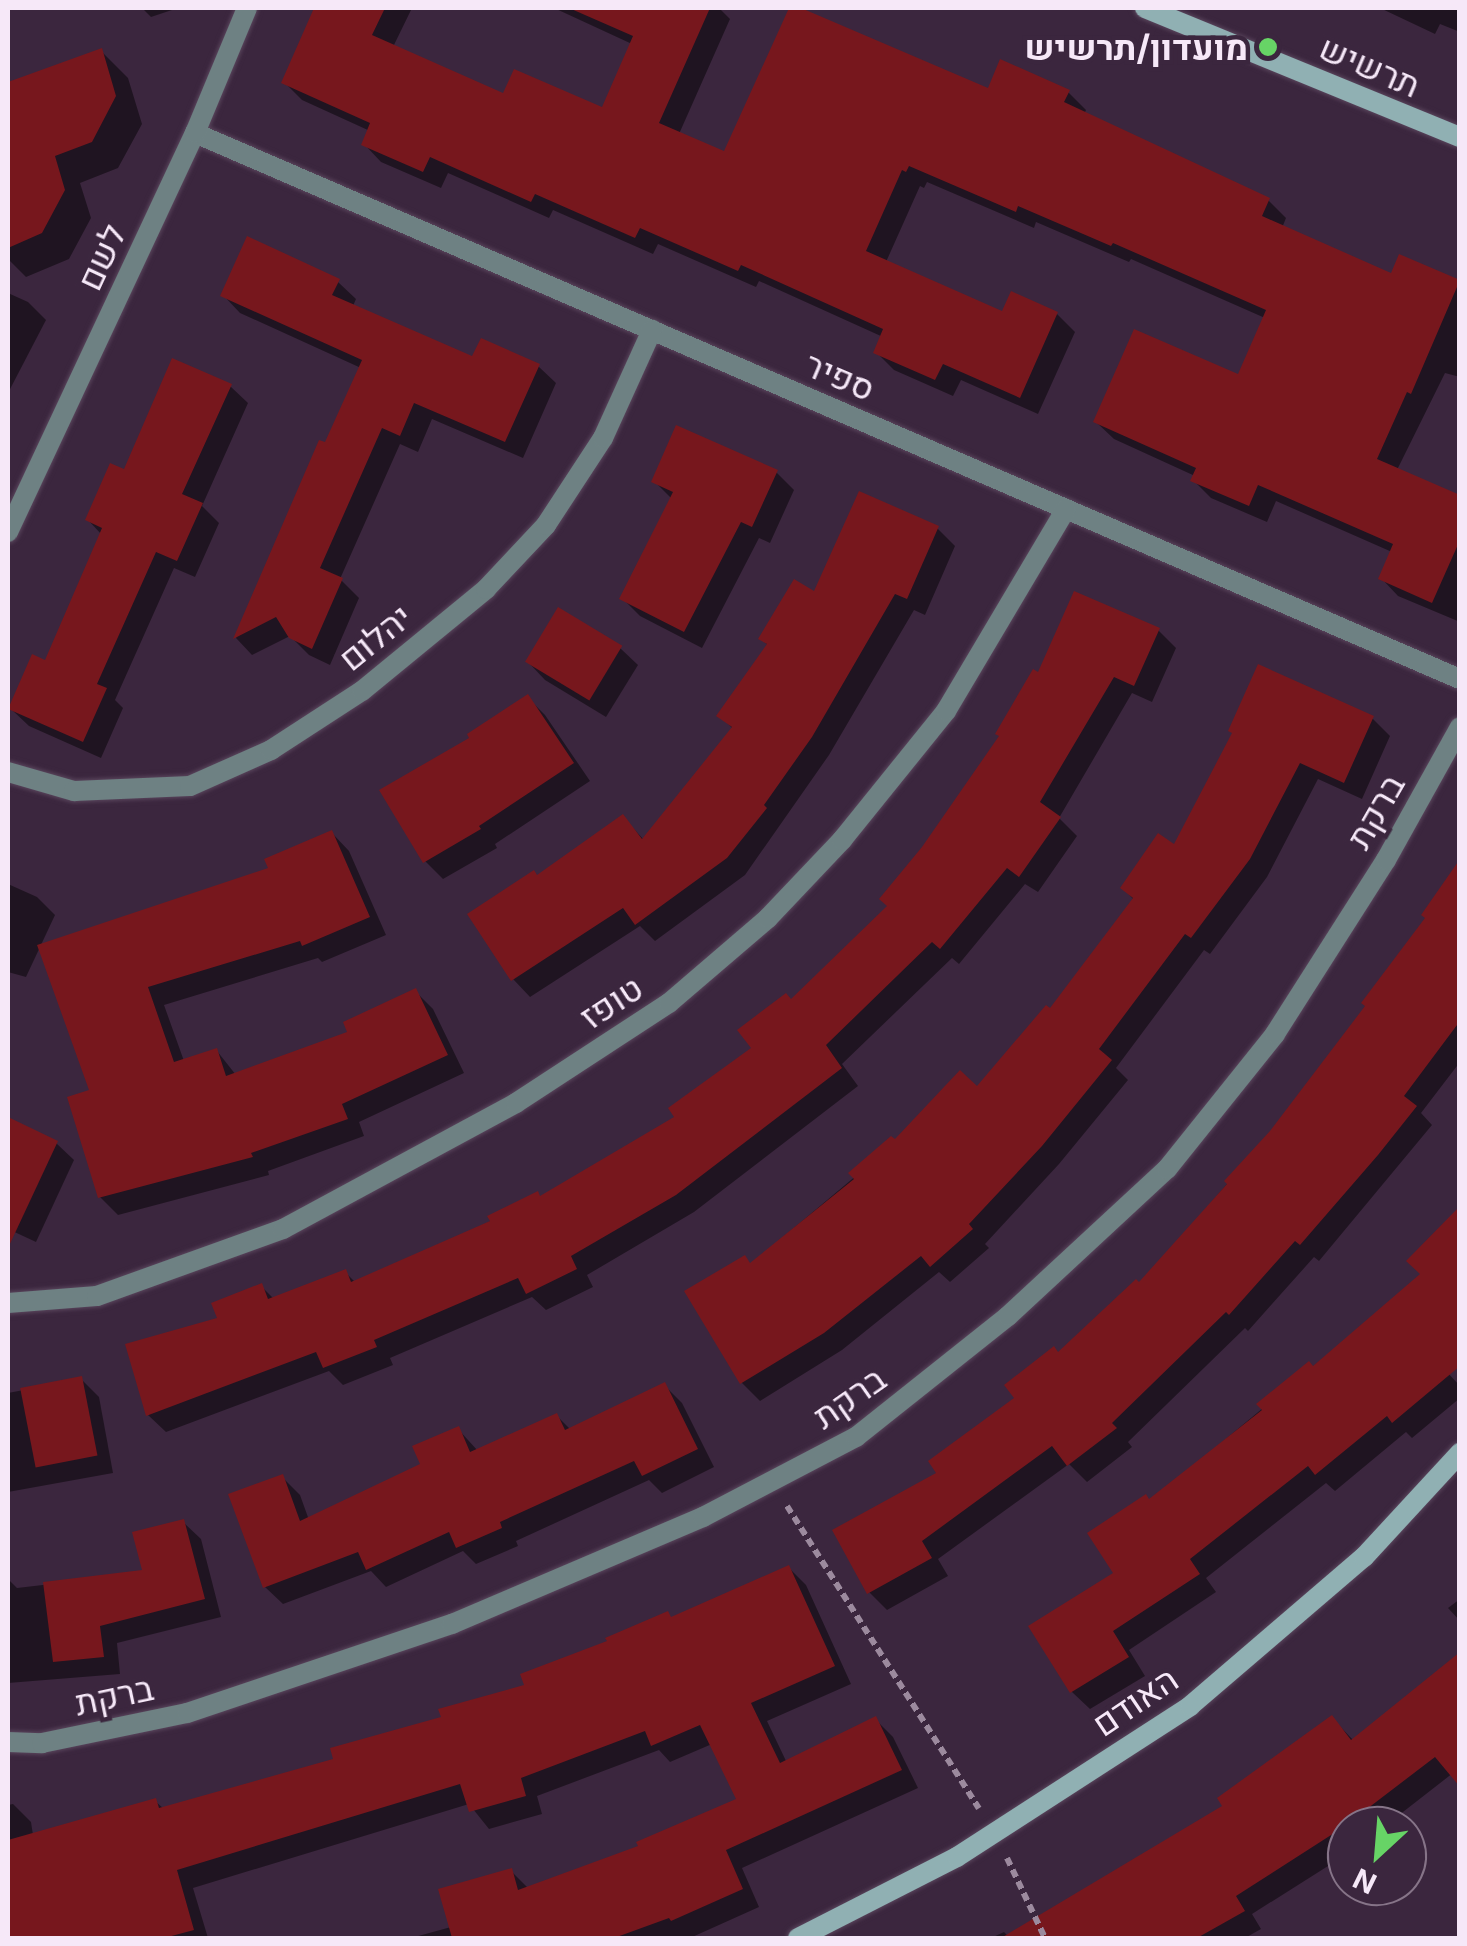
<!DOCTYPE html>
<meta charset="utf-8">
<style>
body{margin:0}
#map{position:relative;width:1467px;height:1946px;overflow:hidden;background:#3b263e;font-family:Inter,Heebo,sans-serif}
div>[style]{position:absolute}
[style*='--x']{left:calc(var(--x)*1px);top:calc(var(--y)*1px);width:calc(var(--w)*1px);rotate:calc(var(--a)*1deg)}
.shadow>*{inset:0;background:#0007}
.building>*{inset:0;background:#77171d;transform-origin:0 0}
.path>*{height:6px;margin-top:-3px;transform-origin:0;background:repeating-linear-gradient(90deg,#9c8a9e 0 8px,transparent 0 13px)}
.roads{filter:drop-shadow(0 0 2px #59455c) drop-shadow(0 0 2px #59455c)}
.street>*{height:20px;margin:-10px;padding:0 10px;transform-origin:10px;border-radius:10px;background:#6e8183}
.secondary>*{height:20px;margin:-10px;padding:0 10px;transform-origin:10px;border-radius:10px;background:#90b0b3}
.dots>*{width:28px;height:28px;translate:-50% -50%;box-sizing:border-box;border:5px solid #3b263e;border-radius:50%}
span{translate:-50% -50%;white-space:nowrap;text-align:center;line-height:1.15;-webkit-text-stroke:9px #3b263e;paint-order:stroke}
.poi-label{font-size:35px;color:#f6e8f8;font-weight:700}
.right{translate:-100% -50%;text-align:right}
.street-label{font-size:35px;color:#f6e8f8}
.frame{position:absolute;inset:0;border:10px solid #f6e8f8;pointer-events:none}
.north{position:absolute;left:1327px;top:1806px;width:100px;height:100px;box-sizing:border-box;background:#3b263e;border:2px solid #867488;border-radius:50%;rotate:206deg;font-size:28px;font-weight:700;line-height:40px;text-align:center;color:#f6e8f8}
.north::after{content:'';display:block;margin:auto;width:35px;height:45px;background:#67d466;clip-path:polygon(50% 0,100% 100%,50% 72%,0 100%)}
</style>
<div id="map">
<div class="shadow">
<i style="clip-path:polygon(142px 8px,178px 8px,151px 17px)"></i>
<i style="clip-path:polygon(316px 8px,412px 8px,393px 47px,504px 96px,603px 111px,632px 44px,554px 8px,719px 8px,730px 19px,679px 134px,726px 155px,795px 8px,989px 91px,1068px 92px,1086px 110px,1084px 114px,1268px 200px,1286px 218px,1282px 228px,1392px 276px,1400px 257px,1460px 283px,1460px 377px,1445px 373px,1397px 470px,1460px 498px,1460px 622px,1398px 596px,1381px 578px,1392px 552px,1276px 501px,1267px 522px,1211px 498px,1193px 480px,1195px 476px,1114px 439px,1096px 422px,1239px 378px,1265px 318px,1131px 259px,1129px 262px,1036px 222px,1034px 228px,927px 182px,924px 188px,920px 186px,886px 262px,1003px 314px,1057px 314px,1075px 332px,1038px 414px,961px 380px,953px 396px,894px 370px,876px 352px,883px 337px,759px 281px,756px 287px,658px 244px,653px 254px,553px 210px,549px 218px,448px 173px,441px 188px,381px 162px,364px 144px,370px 131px,302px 100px,284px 82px)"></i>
<i style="clip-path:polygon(1380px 8px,1460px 8px,1460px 32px,1440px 24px,1435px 34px)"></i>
<i style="clip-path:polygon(101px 51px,128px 78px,142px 124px,118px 168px,80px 183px,91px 218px,69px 259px,26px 277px,8px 259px,8px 85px)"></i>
<i style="clip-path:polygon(338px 282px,356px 299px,353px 306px,474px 359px,538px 366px,556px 383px,523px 458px,432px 419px,418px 452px,400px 444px,340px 579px,359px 598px,330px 665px,309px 655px,290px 636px,252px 655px,236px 638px,320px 443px,326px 446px,361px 368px,240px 313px,223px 295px)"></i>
<i style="clip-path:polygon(8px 293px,28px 302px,46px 320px,8px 393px)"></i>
<i style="clip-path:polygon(230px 386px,248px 403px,202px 506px,219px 523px,195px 577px,174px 568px,115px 700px,123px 708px,101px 758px,29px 726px,11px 709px,46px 664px,102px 535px,88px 520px)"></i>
<i style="clip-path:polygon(776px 472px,794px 490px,770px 543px,759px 538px,702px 648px,640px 616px,622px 598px,672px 499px,654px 481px)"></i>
<i style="clip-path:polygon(937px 528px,955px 546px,925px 615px,914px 610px,829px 755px,745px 875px,655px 941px,640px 926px,530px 997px,513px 979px,538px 878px,623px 817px,644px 840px,733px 729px,720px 715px,769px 646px,761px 639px,816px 595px)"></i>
<i style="clip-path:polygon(1158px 630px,1176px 648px,1152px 702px,1132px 693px,1059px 818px,1077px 836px,1038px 892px,1025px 884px,959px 964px,952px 958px,842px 1064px,858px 1086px,694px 1212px,587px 1275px,593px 1287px,546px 1310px,532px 1297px,390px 1358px,393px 1365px,343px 1385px,329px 1371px,166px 1432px,148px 1415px,220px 1320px,261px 1286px,275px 1300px,345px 1272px,356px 1283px,541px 1198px,678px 1118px,755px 1049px,791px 1002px,890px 906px,1039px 676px)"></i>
<i style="clip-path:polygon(620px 648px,638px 665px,606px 717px,545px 680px,528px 662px)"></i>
<i style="clip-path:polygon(527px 697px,545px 715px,590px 781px,495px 844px,497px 848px,443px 879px,425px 861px,473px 739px)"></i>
<i style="clip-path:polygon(1372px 718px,1390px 736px,1362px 799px,1318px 779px,1267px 877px,1210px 954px,1204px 950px,1116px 1068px,1128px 1080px,1059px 1164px,985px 1244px,989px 1248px,950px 1282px,939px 1272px,842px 1350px,760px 1401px,742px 1383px,687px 1292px,751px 1264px,895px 1143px,977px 1089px,1051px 1012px,1134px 900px,1123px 888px,1174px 848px,1234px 734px)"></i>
<i style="clip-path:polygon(332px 833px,349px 851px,386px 935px,322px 962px,318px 958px,164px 1005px,184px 1061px,217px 1051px,236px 1075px,351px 1033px,415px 991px,433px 1009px,464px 1073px,359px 1122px,364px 1136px,268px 1171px,269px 1175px,118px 1215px,100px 1197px,92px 1092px,41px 946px,272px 869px)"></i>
<i style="clip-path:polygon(1460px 865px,1460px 1062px,1421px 1113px,1432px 1125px,1319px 1261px,1314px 1257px,1248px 1331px,1245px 1328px,1128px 1442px,1132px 1447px,1087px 1482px,1069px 1464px,938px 1559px,948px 1576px,887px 1610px,869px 1592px,940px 1474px,1059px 1355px,1139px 1286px,1272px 1132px,1368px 1007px)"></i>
<i style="clip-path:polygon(8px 884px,37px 897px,55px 915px,26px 977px,8px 972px)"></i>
<i style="clip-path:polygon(8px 1119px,56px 1143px,74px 1160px,36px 1242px,8px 1229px)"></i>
<i style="clip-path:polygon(1423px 1275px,1447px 1372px,1460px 1386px,1460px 1398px,1412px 1438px,1406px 1432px,1335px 1491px,1326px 1483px,1206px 1578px,1216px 1592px,1129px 1650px,1145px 1676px,1090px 1709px,1072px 1692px,1031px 1627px,1117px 1574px,1150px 1502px)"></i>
<i style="clip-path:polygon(81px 1379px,99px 1397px,113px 1473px,8px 1492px,8px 1393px)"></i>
<i style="clip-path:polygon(664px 1385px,682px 1403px,714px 1467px,662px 1493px,649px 1480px,516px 1541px,518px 1546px,476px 1564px,463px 1551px,386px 1587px,371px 1571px,283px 1604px,265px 1587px,282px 1477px,300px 1495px,309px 1520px,424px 1465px,458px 1429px,478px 1451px,557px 1416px,571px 1430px)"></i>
<i style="clip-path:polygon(183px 1522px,201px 1539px,221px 1617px,117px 1643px,120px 1674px,8px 1683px,8px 1579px,17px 1588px,145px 1573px)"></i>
<i style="clip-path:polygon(789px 1568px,806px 1585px,851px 1684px,767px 1721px,787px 1763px,875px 1719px,893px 1737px,918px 1788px,742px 1868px,759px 1907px,690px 1938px,411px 1938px,451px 1927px,511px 1871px,529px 1889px,641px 1848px,739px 1800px,712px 1744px,670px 1762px,659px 1750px,537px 1796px,542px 1814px,489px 1829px,469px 1804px,193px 1888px,208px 1938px,8px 1938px,8px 1805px,13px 1804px,31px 1822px,33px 1835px,155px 1801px,164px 1809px,336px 1760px,527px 1686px)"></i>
<i style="clip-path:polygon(1460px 1599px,1460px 1621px,1448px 1608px)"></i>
<i style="clip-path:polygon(1460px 1655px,1453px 1773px,1385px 1826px,1347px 1826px,1347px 1854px,1252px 1914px,1261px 1929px,1245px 1938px,991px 1938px,1004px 1932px,1009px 1937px,1226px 1806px,1332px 1718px,1354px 1741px)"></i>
</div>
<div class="building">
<i style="clip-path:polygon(314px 8px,385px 8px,372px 35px,503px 93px,514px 69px,602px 107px,633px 36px,569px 8px,710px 8px,659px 123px,724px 151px,789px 8px,801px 8px,988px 88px,1000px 59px,1070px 90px,1064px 102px,1270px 198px,1262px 216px,1391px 273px,1399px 254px,1460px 280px,1411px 394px,1407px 392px,1377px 459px,1460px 495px,1460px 540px,1432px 603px,1378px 579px,1393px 544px,1258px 485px,1249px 506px,1190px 481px,1196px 468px,1093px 422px,1134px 329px,1238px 374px,1266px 310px,1113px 243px,1111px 246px,1018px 206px,1016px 212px,909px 166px,906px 172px,902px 170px,866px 251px,1002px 311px,1011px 291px,1058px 312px,1020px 398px,943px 364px,935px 380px,873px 353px,883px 329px,741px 265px,738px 271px,640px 228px,635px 238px,535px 194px,531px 202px,430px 157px,423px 172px,361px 145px,370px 123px,281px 83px)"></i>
<i style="clip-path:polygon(102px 48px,116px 96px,92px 142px,55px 156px,65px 190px,42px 233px,8px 248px,8px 82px)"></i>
<i style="clip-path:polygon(247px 236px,340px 279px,332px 295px,472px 356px,481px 338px,540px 364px,505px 442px,414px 403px,400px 436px,382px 428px,320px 568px,343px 578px,312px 649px,289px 638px,276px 617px,233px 639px,319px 440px,325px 442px,362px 360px,220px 296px)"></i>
<i style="clip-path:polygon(172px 358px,232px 384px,182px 494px,203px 503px,177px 561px,156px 552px,97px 684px,107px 688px,83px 742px,8px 709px,32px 654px,45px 660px,102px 528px,85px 520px,110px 463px,124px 469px)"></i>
<i style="clip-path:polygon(676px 425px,778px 470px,752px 527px,741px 522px,684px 632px,619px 599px,673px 492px,651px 482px)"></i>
<i style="clip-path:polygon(859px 491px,939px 526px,907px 599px,895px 594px,812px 737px,764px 805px,767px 808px,727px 858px,635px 925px,623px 908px,511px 981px,467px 914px,534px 870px,537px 875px,623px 814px,642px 839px,732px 727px,716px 716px,767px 644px,758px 639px,794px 579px,814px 591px)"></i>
<i style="clip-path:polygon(1074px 591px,1160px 628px,1134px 686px,1114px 677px,1040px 802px,1061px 817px,1019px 877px,1007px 868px,940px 949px,932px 942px,826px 1045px,842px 1068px,676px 1195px,571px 1256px,577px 1269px,526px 1294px,518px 1278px,374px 1340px,377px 1347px,323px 1368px,316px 1352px,146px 1416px,125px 1344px,217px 1318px,211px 1303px,262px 1283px,268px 1299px,346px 1269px,351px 1282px,490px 1221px,487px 1216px,538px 1191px,540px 1196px,674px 1117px,668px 1108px,751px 1048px,737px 1030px,786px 993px,791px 999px,887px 906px,879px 899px,922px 847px,999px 736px,995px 734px,1033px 669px,1038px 672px)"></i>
<i style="left:558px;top:607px;width:75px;height:64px;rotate:31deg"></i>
<i style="clip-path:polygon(1258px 664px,1374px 716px,1344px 783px,1300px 763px,1250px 859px,1191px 938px,1185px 934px,1099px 1049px,1112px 1060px,1042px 1146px,969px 1224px,973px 1229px,930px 1267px,921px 1256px,824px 1333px,740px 1384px,684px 1291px,745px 1255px,750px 1263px,854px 1179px,848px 1173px,891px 1136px,895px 1139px,960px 1070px,977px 1086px,1046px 1005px,1050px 1008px,1133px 898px,1120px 888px,1158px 833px,1174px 844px,1232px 733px,1228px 731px)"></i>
<i style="clip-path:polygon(528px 694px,574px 763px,479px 826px,481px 829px,423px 863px,379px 790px,469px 738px,467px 734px)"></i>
<i style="clip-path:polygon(332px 830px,370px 917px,302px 946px,300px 941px,148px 987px,174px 1062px,217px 1048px,226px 1076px,347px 1032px,343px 1022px,416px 988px,448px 1055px,342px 1104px,348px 1119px,251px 1153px,253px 1157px,98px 1198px,67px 1097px,89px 1090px,37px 945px,268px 868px,264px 859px)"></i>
<i style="clip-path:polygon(1460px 859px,1460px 1021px,1404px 1096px,1417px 1106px,1378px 1155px,1300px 1245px,1295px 1241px,1229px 1315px,1226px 1312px,1112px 1423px,1117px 1428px,1067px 1466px,1052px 1446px,922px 1541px,932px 1558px,867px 1594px,832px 1530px,936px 1473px,928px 1461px,1014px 1398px,1004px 1385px,1054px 1346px,1058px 1352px,1136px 1279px,1139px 1282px,1227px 1184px,1224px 1181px,1270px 1131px,1365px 1006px,1361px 1003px,1425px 918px,1421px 915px)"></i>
<i style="clip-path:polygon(8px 1117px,58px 1141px,8px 1248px)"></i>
<i style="clip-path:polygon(1460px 1206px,1460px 1366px,1392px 1423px,1387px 1416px,1315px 1475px,1308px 1466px,1190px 1559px,1200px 1574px,1113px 1631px,1129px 1657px,1070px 1693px,1028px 1626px,1113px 1573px,1087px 1533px,1146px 1494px,1149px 1499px,1262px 1410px,1256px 1404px,1309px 1361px,1313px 1366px,1420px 1274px,1406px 1261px)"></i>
<i style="left:82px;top:1376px;width:81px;height:63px;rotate:79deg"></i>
<i style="clip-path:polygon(665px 1382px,698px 1449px,642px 1476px,634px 1461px,500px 1522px,502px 1528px,456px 1548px,449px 1532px,366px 1570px,358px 1552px,263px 1588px,228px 1494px,283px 1474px,300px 1521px,420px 1464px,412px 1446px,459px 1426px,470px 1452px,557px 1413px,565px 1430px)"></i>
<i style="clip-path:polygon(184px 1519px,205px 1599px,100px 1626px,104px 1657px,53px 1662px,43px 1582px,142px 1570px,132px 1532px)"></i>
<i style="clip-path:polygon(789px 1565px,835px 1666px,751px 1703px,780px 1763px,876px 1716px,902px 1770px,726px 1850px,743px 1889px,671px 1921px,669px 1918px,614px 1938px,452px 1938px,438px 1889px,512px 1868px,518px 1890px,638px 1846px,636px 1842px,736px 1799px,700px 1725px,651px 1746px,645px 1731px,521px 1778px,526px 1796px,469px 1812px,460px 1784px,177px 1870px,194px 1930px,164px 1938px,8px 1938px,8px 1840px,156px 1798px,159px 1808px,333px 1759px,330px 1748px,441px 1717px,438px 1709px,524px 1685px,520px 1674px,607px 1641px,605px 1638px,668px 1611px,671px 1617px)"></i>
<i style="clip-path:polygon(1460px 1652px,1460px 1787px,1435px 1757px,1342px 1828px,1236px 1896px,1245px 1911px,1197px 1938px,1001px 1938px,1222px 1806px,1217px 1798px,1332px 1715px,1351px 1740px)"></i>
</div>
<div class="path">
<i style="--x:787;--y:1506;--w:358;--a:57.6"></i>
<i style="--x:1007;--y:1858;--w:89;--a:64.6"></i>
</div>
<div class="roads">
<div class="street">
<i style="--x:195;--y:133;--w:1378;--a:23.35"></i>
<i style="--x:8;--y:532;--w:441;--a:-64.9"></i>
<i style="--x:195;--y:133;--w:135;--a:-67.4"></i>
<i style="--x:8;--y:772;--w:69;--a:16.1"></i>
<i style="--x:74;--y:791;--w:116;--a:-2.5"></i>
<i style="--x:190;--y:786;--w:89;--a:-24"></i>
<i style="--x:271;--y:750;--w:108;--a:-33"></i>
<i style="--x:362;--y:691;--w:161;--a:-39.4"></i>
<i style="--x:486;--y:589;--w:88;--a:-46.8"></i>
<i style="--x:546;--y:525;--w:104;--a:-56.8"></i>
<i style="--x:603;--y:438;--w:119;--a:-65.6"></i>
<i style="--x:8;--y:1303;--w:89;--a:-4.5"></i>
<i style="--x:97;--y:1296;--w:198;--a:-19.8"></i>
<i style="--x:283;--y:1229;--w:265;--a:-28.4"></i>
<i style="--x:516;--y:1103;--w:183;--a:-33.2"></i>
<i style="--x:669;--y:1003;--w:130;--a:-40.6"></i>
<i style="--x:768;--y:918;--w:108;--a:-46.5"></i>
<i style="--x:842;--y:840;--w:166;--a:-51.1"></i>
<i style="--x:946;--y:711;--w:235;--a:-59.3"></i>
<i style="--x:8;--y:1742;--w:34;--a:2"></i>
<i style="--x:42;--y:1743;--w:148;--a:-11.7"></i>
<i style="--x:187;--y:1713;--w:280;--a:-18.6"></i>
<i style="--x:452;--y:1624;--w:273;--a:-23.1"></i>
<i style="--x:703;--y:1517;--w:173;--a:-27.6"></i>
<i style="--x:856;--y:1437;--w:194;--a:-38.5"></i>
<i style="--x:1008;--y:1316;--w:217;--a:-42.8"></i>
<i style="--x:1167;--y:1169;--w:173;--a:-51.3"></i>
<i style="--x:1275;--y:1034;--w:206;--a:-57.5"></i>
<i style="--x:1386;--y:860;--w:152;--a:-60.9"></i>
</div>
<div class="secondary">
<i style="--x:1145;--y:8;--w:340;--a:22.3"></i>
<i style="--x:798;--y:1938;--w:178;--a:-27"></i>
<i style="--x:957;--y:1857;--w:278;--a:-32.9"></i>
<i style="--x:1190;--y:1706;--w:229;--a:-40.6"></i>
<i style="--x:1364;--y:1557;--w:142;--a:-47.3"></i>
</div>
</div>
<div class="dots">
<i style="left:1268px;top:47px;background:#67d466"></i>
</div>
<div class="poi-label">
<span class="right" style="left:1248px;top:47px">מועדון/תרשיש</span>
</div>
<div class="street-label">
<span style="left:1370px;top:66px;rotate:23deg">תרשיש</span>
<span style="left:101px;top:257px;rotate:-65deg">לשם</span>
<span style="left:840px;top:376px;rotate:23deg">ספיר</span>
<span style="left:375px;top:637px;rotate:-39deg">יהלום</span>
<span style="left:1375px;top:811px;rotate:-60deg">ברקת</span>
<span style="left:611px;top:1002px;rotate:-33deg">טופז</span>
<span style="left:849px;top:1397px;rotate:-35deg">ברקת</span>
<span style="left:114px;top:1695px;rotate:-12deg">ברקת</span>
<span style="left:1135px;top:1701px;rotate:-34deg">האודם</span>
</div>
<div class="frame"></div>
<div class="north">N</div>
</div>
